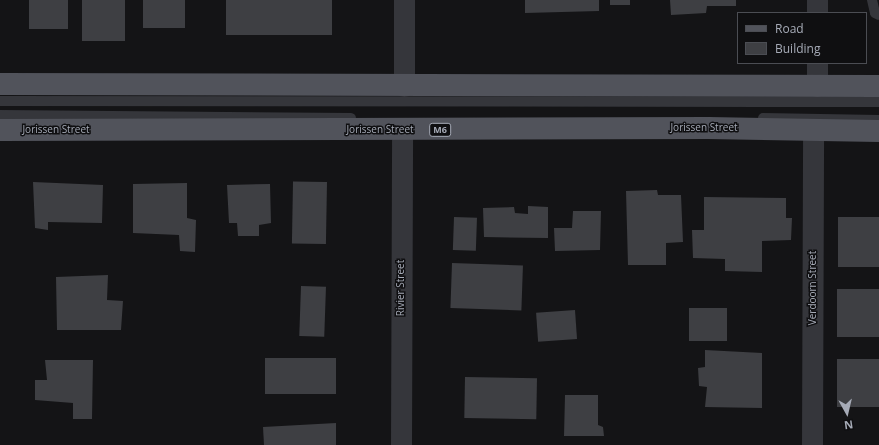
<!DOCTYPE html>
<style>
body{margin:0}
#map{position:relative;width:879px;height:445px;overflow:hidden;background:#141416;font-family:"Open Sans",sans-serif}
div>[style]{position:absolute}
[style*='--x']{left:calc(var(--x)*1px);top:calc(var(--y)*1px);width:calc(var(--w)*1px);rotate:calc(var(--a)*1deg)}
.building>*{inset:0;background:#3e3f43;transform-origin:0 0}
.lane>*{height:10px;margin:-5px;padding:0 5px;transform-origin:5px;border-radius:5px;background:#35363b}
.street>*{height:21px;margin:-10.5px;padding:0 10.5px;transform-origin:10.5px;border-radius:10.5px;background:#35363b}
.primary>*{height:22px;margin:-11px;padding:0 11px;transform-origin:11px;border-radius:11px;background:#51535b}
span{translate:-50% -50%;white-space:nowrap;text-align:center;line-height:1.15;-webkit-text-stroke:3px #0f0f11;paint-order:stroke}
.shield-label span{padding:1px 3px;background:#0f0f11;border:1px solid;border-radius:3px;-webkit-text-stroke-width:0}
.shield-label{font-size:9px;color:#a6abb7;font-weight:700}
.street-label{font-size:10px;color:#a6abb7}
.legend{position:absolute;left:737px;top:12px;width:130px;height:52px;box-sizing:border-box;background:#0f0f11;border:1px solid #4b4d53;margin:0;padding:5px 7px;list-style:none;font-size:12px;color:#a6abb7}
.legend li{display:flex;align-items:center;gap:8px;height:20px}
.legend b{width:20px;border:1px solid #4b4d53}
.north{position:absolute;left:827px;top:393px;width:40px;height:40px;-webkit-text-stroke:3px #0f0f11;paint-order:stroke;rotate:172deg;font-size:11px;font-weight:700;line-height:16px;text-align:center;color:#a6abb7}
.north::after{content:'';display:block;margin:auto;width:14px;height:18px;background:#a6abb7;clip-path:polygon(50% 0,100% 100%,50% 72%,0 100%)}
</style>
<div id="map">
<div class="building">
<i style="left:29px;top:0;width:39px;height:29px"></i>
<i style="left:82px;top:0;width:43px;height:41px"></i>
<i style="left:143px;top:0;width:42px;height:28px"></i>
<i style="left:226px;top:0;width:106px;height:35px"></i>
<i style="clip-path:polygon(525px 0,599px 0,599px 11px,525px 13px)"></i>
<i style="left:610px;top:0;width:20px;height:5px"></i>
<i style="clip-path:polygon(670px 0,736px 0,736px 6px,707px 6px,706px 13px,671px 15px)"></i>
<i style="clip-path:polygon(33px 182px,103px 185px,102px 223px,48px 222px,48px 230px,35px 228px)"></i>
<i style="left:327px;top:182px;width:62px;height:34px;rotate:91deg"></i>
<i style="clip-path:polygon(187px 183px,187px 218px,196px 220px,195px 252px,180px 251px,179px 235px,133px 233px,133px 184px)"></i>
<i style="clip-path:polygon(270px 184px,271px 223px,259px 225px,259px 236px,238px 236px,237px 223px,229px 223px,227px 185px)"></i>
<i style="clip-path:polygon(657px 190px,658px 195px,681px 195px,683px 242px,666px 243px,666px 265px,628px 265px,626px 191px)"></i>
<i style="clip-path:polygon(704px 197px,786px 198px,786px 218px,792px 218px,791px 240px,762px 241px,762px 272px,725px 271px,725px 259px,693px 258px,692px 230px,704px 230px)"></i>
<i style="clip-path:polygon(528px 206px,548px 207px,548px 238px,484px 237px,483px 208px,514px 207px,515px 213px,528px 214px)"></i>
<i style="clip-path:polygon(573px 211px,601px 211px,600px 250px,555px 251px,554px 228px,572px 228px)"></i>
<i style="left:454px;top:217px;width:23px;height:33px;rotate:2deg"></i>
<i style="left:838px;top:217px;width:41px;height:50px"></i>
<i style="left:452px;top:263px;width:71px;height:45px;rotate:2deg"></i>
<i style="clip-path:polygon(108px 275px,107px 300px,123px 301px,121px 330px,57px 330px,56px 277px)"></i>
<i style="left:301px;top:286px;width:25px;height:50px;rotate:2deg"></i>
<i style="left:837px;top:289px;width:42px;height:48px"></i>
<i style="left:689px;top:308px;width:38px;height:33px"></i>
<i style="left:575px;top:310px;width:29px;height:39px;rotate:86deg"></i>
<i style="clip-path:polygon(705px 350px,762px 353px,762px 408px,705px 407px,707px 387px,699px 386px,698px 368px,705px 367px)"></i>
<i style="left:336px;top:358px;width:36px;height:71px;rotate:90deg"></i>
<i style="left:837px;top:359px;width:42px;height:48px"></i>
<i style="clip-path:polygon(45px 360px,93px 360px,92px 419px,73px 419px,73px 403px,35px 400px,35px 380px,47px 380px)"></i>
<i style="left:465px;top:377px;width:72px;height:41px;rotate:1deg"></i>
<i style="clip-path:polygon(565px 395px,598px 395px,598px 425px,603px 427px,604px 436px,564px 436px)"></i>
<i style="clip-path:polygon(336px 423px,336px 445px,264px 445px,263px 427px)"></i>
</div>
<div class="lane">
<i style="--x:872;--y:0;--w:13;--a:77"></i>
<i style="--x:875;--y:13;--w:4;--a:27"></i>
<i style="--x:0;--y:101;--w:879;--a:0.07"></i>
<i style="--x:0;--y:115;--w:351;--a:0.5"></i>
<i style="--x:763;--y:118;--w:116;--a:1"></i>
</div>
<div class="street">
<i style="--x:404;--y:0;--w:86;--a:90"></i>
<i style="--x:817;--y:0;--w:13;--a:90"></i>
<i style="--x:817;--y:63;--w:23;--a:90"></i>
<i style="--x:401;--y:445;--w:315;--a:-89.8"></i>
<i style="--x:812;--y:445;--w:315;--a:-89.8"></i>
</div>
<div class="primary">
<i style="--x:0;--y:84;--w:879;--a:0.13"></i>
<i style="--x:0;--y:130;--w:708;--a:-0.16"></i>
<i style="--x:708;--y:128;--w:171;--a:1"></i>
</div>
<div class="shield-label">
<span style="left:440px;top:130px">M6</span>
</div>
<div class="street-label">
<span style="left:704px;top:128px">Jorissen Street</span>
<span style="left:56px;top:130px">Jorissen Street</span>
<span style="left:380px;top:130px">Jorissen Street</span>
<span style="left:401px;top:288px;rotate:-90deg">Rivier Street</span>
<span style="left:813px;top:288px;rotate:-90deg">Verdoorn Street</span>
</div>
<ul class="legend">
<li><b style="height:5px;background:#51535b"></b>Road</li>
<li><b style="height:11px;background:#3e3f43"></b>Building</li>
</ul>
<div class="north">N</div>
</div>
